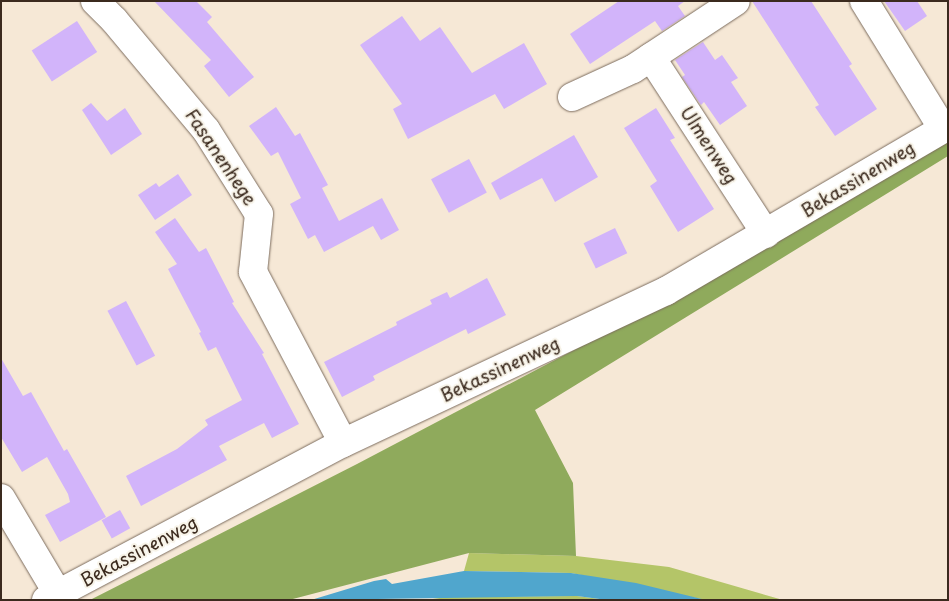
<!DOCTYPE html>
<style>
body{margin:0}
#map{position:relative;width:949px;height:601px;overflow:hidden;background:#f6e8d6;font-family:"Playpen Sans",sans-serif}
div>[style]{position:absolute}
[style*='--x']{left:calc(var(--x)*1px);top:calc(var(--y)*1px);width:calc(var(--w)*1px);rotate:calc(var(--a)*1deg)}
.green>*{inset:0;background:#b4c568}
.forest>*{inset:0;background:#8faa5c}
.water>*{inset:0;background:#50a6cd}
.building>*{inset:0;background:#d2b4fa;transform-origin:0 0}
.roads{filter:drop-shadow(0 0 1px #7c6c5e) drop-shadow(0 0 1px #7c6c5e)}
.minor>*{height:28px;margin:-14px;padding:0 14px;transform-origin:14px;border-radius:14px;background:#fff}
span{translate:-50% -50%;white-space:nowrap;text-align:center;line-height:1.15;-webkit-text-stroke:4px #f7f3e8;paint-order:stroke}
.street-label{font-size:18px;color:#3b2a1e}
.frame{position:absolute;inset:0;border:2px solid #3b2a1e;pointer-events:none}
</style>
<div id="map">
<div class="green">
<i style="clip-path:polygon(469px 553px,576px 556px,669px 567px,783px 600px,706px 600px,571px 573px,464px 571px)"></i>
<i style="clip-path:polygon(577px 596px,607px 600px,426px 600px,446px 597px)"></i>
</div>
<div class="forest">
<i style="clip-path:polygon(948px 138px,948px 156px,535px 410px,573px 483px,576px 556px,469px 553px,289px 600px,90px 600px,357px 464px,671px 299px)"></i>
</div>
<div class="water">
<i style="clip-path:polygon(464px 571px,571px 573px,636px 583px,706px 600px,607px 600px,577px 596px,311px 600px,374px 581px,386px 579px,392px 584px)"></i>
</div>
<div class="building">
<i style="clip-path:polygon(154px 1px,196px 1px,212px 17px,207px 22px,254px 77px,229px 97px,204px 66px,211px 60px)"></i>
<i style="clip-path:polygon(619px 1px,685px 1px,678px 6px,685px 16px,662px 31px,655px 21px,590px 64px,570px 34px)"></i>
<i style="clip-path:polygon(752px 1px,811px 1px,852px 64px,849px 66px,877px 109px,835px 136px,815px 107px,819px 105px)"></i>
<i style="clip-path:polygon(884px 1px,917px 1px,927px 16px,905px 31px)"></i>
<i style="clip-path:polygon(402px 16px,420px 41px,440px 27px,472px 73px,524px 43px,547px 84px,504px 109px,495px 94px,408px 139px,393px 109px,402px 104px,360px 45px)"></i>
<i style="left:77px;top:21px;width:37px;height:54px;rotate:57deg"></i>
<i style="clip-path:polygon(703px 42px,715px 60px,722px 55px,738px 78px,731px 82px,747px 106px,720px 125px,704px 102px,701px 105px,682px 77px,685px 75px,675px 60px)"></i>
<i style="clip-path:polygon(91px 103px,107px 121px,125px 108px,142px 134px,111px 155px,82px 110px)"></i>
<i style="clip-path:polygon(276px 107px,295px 136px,300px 133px,328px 185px,322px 188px,339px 221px,382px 198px,399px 230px,381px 240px,373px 226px,324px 252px,315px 235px,308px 239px,290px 204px,301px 198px,278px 152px,271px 156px,249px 126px)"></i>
<i style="clip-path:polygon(656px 108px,675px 138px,670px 140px,714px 209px,678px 232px,650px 186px,657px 181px,624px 128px)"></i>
<i style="clip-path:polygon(574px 135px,598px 177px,555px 202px,542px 178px,500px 200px,491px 183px)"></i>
<i style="left:469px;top:159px;width:38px;height:43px;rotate:62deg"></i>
<i style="clip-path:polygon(178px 174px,192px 195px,155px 220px,138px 195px,156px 183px,159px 187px)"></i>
<i style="clip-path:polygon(175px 218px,199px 252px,206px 248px,234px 302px,232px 303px,264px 353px,262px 354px,299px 424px,272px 438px,264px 423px,219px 446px,227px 460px,141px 506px,126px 476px,177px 449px,208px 425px,205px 420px,242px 400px,216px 347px,208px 351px,199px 333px,201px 332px,168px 269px,177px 264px,155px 232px)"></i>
<i style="left:615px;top:228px;width:28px;height:35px;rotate:64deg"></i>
<i style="clip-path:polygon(487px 278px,506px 315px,468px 334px,466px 329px,373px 376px,375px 380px,342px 397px,324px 362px,397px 325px,396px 322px,432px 304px,430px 300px,447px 292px,450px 298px)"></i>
<i style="left:126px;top:301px;width:62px;height:21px;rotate:62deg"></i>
<i style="clip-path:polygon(1px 358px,23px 396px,31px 392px,64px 451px,67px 449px,106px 517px,60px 542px,45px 515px,70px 502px,68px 494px,47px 457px,22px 472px,1px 437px)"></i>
<i style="left:120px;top:510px;width:21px;height:21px;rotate:61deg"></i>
</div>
<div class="roads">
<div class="minor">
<i style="--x:95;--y:1;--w:27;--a:45"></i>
<i style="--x:114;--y:20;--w:143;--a:50.1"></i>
<i style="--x:206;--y:130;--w:99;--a:57.8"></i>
<i style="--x:259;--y:214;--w:58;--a:95.9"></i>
<i style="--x:253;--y:272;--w:193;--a:62.2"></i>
<i style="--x:864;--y:1;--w:150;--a:58.3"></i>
<i style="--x:651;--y:57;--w:211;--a:57"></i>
<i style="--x:572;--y:97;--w:67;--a:-24.7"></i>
<i style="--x:633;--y:69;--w:123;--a:-33.4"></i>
<i style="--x:1;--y:498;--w:112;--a:59.3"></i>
<i style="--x:46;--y:600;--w:336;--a:-27.9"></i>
<i style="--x:343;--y:443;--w:357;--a:-25.2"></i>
<i style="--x:666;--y:291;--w:327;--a:-30.3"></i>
</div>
</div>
<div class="street-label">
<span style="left:709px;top:145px;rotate:57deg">Ulmenweg</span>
<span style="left:221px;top:157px;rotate:56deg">Fasanenhege</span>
<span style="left:858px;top:179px;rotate:-31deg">Bekassinenweg</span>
<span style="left:500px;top:369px;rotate:-25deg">Bekassinenweg</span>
<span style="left:139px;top:551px;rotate:-28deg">Bekassinenweg</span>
</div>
<div class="frame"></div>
</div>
